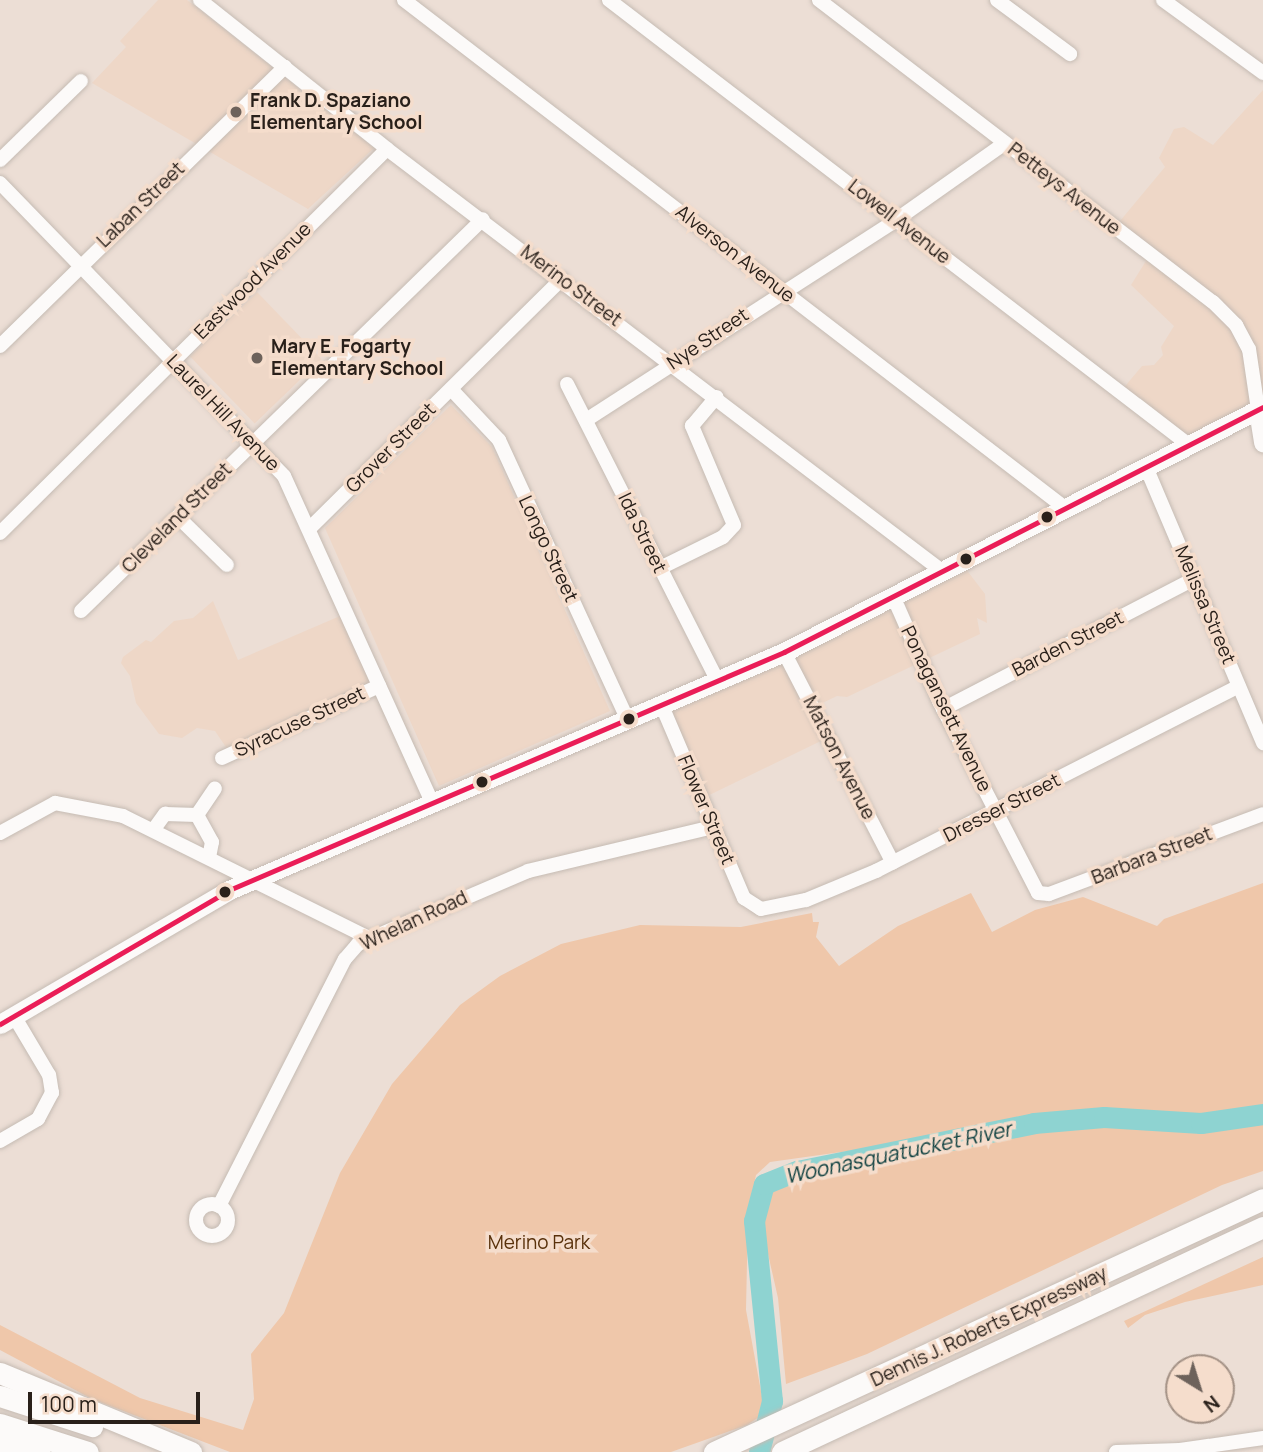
<!DOCTYPE html>
<style>
body{margin:0}
#map{position:relative;width:1263px;height:1452px;overflow:hidden;background:#ecded5;font-family:Manrope,sans-serif}
div>[style]{position:absolute}
[style*='--x']{left:calc(var(--x)*1px);top:calc(var(--y)*1px);width:calc(var(--w)*1px);rotate:calc(var(--a)*1deg)}
.built>*{inset:0;background:#eed7c7;transform-origin:0 0}
.green>*{inset:0;background:#efc7aa}
.river>*{height:21px;margin:-10.5px;padding:0 10.5px;transform-origin:10.5px;border-radius:10.5px;background:#8ed3d1}
.roads{filter:drop-shadow(0 0 2px #c5bbb3) drop-shadow(0 0 2px #c5bbb3)}
.minor>*{height:14px;margin:-7px;padding:0 7px;transform-origin:7px;border-radius:7px;background:#fcfaf9}
.minor>.ring{margin:-7px;padding:0;box-sizing:content-box;background:none;border:14px solid #fcfaf9;border-radius:50%}
.major>*{height:19px;margin:-9.5px;padding:0 9.5px;transform-origin:9.5px;border-radius:9.5px;background:#fcfaf9}
.highway>*{height:21px;margin:-10.5px;padding:0 10.5px;transform-origin:10.5px;border-radius:10.5px;background:#fcfaf9}
.bus-1>*{height:5px;margin:-2.5px;padding:0 2.5px;transform-origin:2.5px;border-radius:2.5px;background:#ea1d57}
.dots>*{width:19px;height:19px;translate:-50% -50%;box-sizing:border-box;border:4px solid #f5ddcc;border-radius:50%}
span{translate:-50% -50%;white-space:nowrap;text-align:center;line-height:1.15;-webkit-text-stroke:7px #f5ddcc;paint-order:stroke}
.poi-label{font-size:19px;color:#29201a;font-weight:700}
.left{translate:0 -50%;text-align:left}
.street-label{font-size:19px;color:#29201a}
.park-label{font-size:19px;color:#59310b}
.water-label{font-size:21px;color:#114242;font-style:italic}
.north{position:absolute;left:1165px;top:1354px;width:70px;height:70px;box-sizing:border-box;background:#f5ddcc;border:2px solid #a39185;border-radius:50%;rotate:142deg;font-size:19px;font-weight:700;line-height:28px;text-align:center;color:#29201a}
.north::after{content:'';display:block;margin:auto;width:24px;height:32px;background:#6d625b;clip-path:polygon(50% 0,100% 100%,50% 72%,0 100%)}
.scale{position:absolute;left:28px;top:1392px;width:172px;height:32px;box-sizing:border-box;border:4px solid #29201a;border-top:0;padding-left:9px;font-size:21px;line-height:24px;white-space:nowrap;color:#29201a;-webkit-text-stroke:5px #f5ddcc;paint-order:stroke}
</style>
<div id="map">
<div class="built">
<i style="clip-path:polygon(158px 0,187px 0,374px 148px,308px 209px,92px 83px,126px 47px,120px 41px)"></i>
<i style="clip-path:polygon(1263px 90px,1263px 443px,1256px 411px,1187px 442px,1121px 391px,1142px 366px,1154px 365px,1163px 355px,1161px 347px,1174px 326px,1131px 285px,1149px 256px,1115px 227px,1165px 167px,1159px 158px,1174px 129px,1184px 127px,1213px 145px)"></i>
<i style="left:257px;top:292px;width:93px;height:93px;rotate:46deg"></i>
<i style="clip-path:polygon(451px 405px,492px 447px,610px 711px,439px 786px,325px 528px)"></i>
<i style="clip-path:polygon(959px 560px,985px 594px,987px 623px,977px 618px,980px 634px,847px 697px,837px 696px,814px 707px,825px 739px,699px 800px,660px 702px)"></i>
<i style="clip-path:polygon(213px 601px,238px 660px,347px 613px,378px 682px,230px 753px,215px 731px,197px 728px,182px 738px,159px 734px,136px 703px,130px 676px,121px 663px,123px 657px,146px 640px,151px 642px,174px 621px,193px 618px)"></i>
</div>
<div class="green">
<i style="clip-path:polygon(1263px 883px,1263px 1171px,1222px 1185px,867px 1354px,786px 1384px,778px 1298px,761px 1223px,770px 1186px,782px 1178px,816px 1167px,1089px 1123px,1117px 1122px,1148px 1130px,1226px 1129px,1105px 1115px,770px 1162px,756px 1175px,748px 1214px,746px 1310px,765px 1413px,747px 1425px,671px 1452px,230px 1452px,92px 1399px,0 1350px,0 1325px,140px 1398px,243px 1430px,254px 1399px,251px 1354px,284px 1313px,340px 1173px,392px 1084px,460px 1005px,500px 976px,561px 944px,640px 925px,741px 927px,812px 913px,813px 922px,819px 922px,816px 937px,839px 966px,898px 926px,971px 893px,992px 932px,1035px 910px,1083px 897px,1157px 926px,1164px 919px)"></i>
<i style="clip-path:polygon(1263px 1257px,1263px 1285px,1185px 1302px,1145px 1315px,1128px 1328px,1124px 1321px)"></i>
</div>
<div class="river">
<i style="--x:759;--y:1452;--w:53;--a:-75.7"></i>
<i style="--x:772;--y:1401;--w:181;--a:-95.7"></i>
<i style="--x:754;--y:1221;--w:38;--a:-75"></i>
<i style="--x:764;--y:1184;--w:35;--a:-22"></i>
<i style="--x:797;--y:1171;--w:242;--a:-11.4"></i>
<i style="--x:1034;--y:1123;--w:70;--a:-4.9"></i>
<i style="--x:1104;--y:1117;--w:97;--a:3.5"></i>
<i style="--x:1201;--y:1123;--w:63;--a:-8.3"></i>
</div>
<div class="roads">
<div class="minor">
<i style="--x:200;--y:0;--w:239;--a:38.5"></i>
<i style="--x:387;--y:149;--w:697;--a:37.25"></i>
<i style="--x:404;--y:0;--w:834;--a:37.54"></i>
<i style="--x:609;--y:0;--w:731;--a:37.5"></i>
<i style="--x:819;--y:0;--w:496;--a:37.5"></i>
<i style="--x:1213;--y:302;--w:33;--a:45"></i>
<i style="--x:1236;--y:325;--w:27;--a:62"></i>
<i style="--x:1249;--y:349;--w:62;--a:81.6"></i>
<i style="--x:997;--y:0;--w:91;--a:36.5"></i>
<i style="--x:1163;--y:0;--w:124;--a:36.1"></i>
<i style="--x:0;--y:160;--w:113;--a:-44.3"></i>
<i style="--x:0;--y:183;--w:408;--a:45.9"></i>
<i style="--x:284;--y:476;--w:359;--a:65.6"></i>
<i style="--x:0;--y:346;--w:399;--a:-44.4"></i>
<i style="--x:567;--y:384;--w:334;--a:63.1"></i>
<i style="--x:451;--y:389;--w:70;--a:46.7"></i>
<i style="--x:499;--y:440;--w:308;--a:65.3"></i>
<i style="--x:586;--y:420;--w:369;--a:-32.8"></i>
<i style="--x:896;--y:220;--w:133;--a:-35.2"></i>
<i style="--x:1146;--y:467;--w:300;--a:67"></i>
<i style="--x:179;--y:518;--w:67;--a:44.4"></i>
<i style="--x:310;--y:528;--w:354;--a:-44.7"></i>
<i style="--x:0;--y:533;--w:545;--a:-44.78"></i>
<i style="--x:660;--y:568;--w:70;--a:-26.2"></i>
<i style="--x:723;--y:537;--w:16;--a:-47"></i>
<i style="--x:734;--y:525;--w:108;--a:-113"></i>
<i style="--x:692;--y:426;--w:38;--a:-50"></i>
<i style="--x:893;--y:596;--w:115;--a:66.3"></i>
<i style="--x:939;--y:701;--w:216;--a:62.7"></i>
<i style="--x:1038;--y:893;--w:11;--a:5"></i>
<i style="--x:1049;--y:894;--w:228;--a:-20.5"></i>
<i style="--x:81;--y:611;--w:561;--a:-44.28"></i>
<i style="--x:784;--y:652;--w:237;--a:62.7"></i>
<i style="--x:662;--y:706;--w:209;--a:66.9"></i>
<i style="--x:744;--y:898;--w:20;--a:33"></i>
<i style="--x:761;--y:909;--w:46;--a:-11.3"></i>
<i style="--x:806;--y:900;--w:76;--a:-22.5"></i>
<i style="--x:876;--y:871;--w:407;--a:-27"></i>
<i style="--x:943;--y:709;--w:283;--a:-27.4"></i>
<i style="--x:222;--y:758;--w:173;--a:-24.6"></i>
<i style="--x:197;--y:815;--w:32;--a:-56"></i>
<i style="--x:154;--y:829;--w:19;--a:-54"></i>
<i style="--x:165;--y:814;--w:32;--a:2"></i>
<i style="--x:197;--y:815;--w:31;--a:61"></i>
<i style="--x:212;--y:842;--w:15;--a:101"></i>
<i style="--x:0;--y:833;--w:63;--a:-28.6"></i>
<i style="--x:55;--y:803;--w:69;--a:10.8"></i>
<i style="--x:123;--y:816;--w:275;--a:26.4"></i>
<i style="--x:0;--y:1141;--w:44;--a:-30.1"></i>
<i style="--x:38;--y:1119;--w:30;--a:-62"></i>
<i style="--x:52;--y:1093;--w:18;--a:-99"></i>
<i style="--x:49;--y:1075;--w:69;--a:-120.7"></i>
<i class="ring" style="left:196px;top:1204px;width:18px;height:18px"></i>
<i style="--x:219;--y:1206;--w:277;--a:-63"></i>
<i style="--x:345;--y:959;--w:20;--a:-49"></i>
<i style="--x:358;--y:944;--w:185;--a:-23.2"></i>
<i style="--x:528;--y:871;--w:190;--a:-13.4"></i>
<i style="--x:1116;--y:1452;--w:64;--a:-1.8"></i>
<i style="--x:1180;--y:1450;--w:84;--a:-8.2"></i>
</div>
<div class="major">
<i style="--x:1258;--y:410;--w:33;--a:81"></i>
<i style="--x:0;--y:1024;--w:265;--a:-30.3"></i>
<i style="--x:229;--y:890;--w:604;--a:-23.21"></i>
<i style="--x:784;--y:652;--w:538;--a:-27.09"></i>
</div>
<div class="highway">
<i style="--x:0;--y:1373;--w:207;--a:22.5"></i>
<i style="--x:0;--y:1396;--w:97;--a:18.1"></i>
<i style="--x:0;--y:1424;--w:92;--a:17.7"></i>
<i style="--x:0;--y:1441;--w:41;--a:15.4"></i>
<i style="--x:714;--y:1452;--w:604;--a:-24.74"></i>
<i style="--x:782;--y:1452;--w:531;--a:-25.07"></i>
</div>
</div>
<div class="bus-1">
<i style="--x:0;--y:1024;--w:265;--a:-30.3"></i>
<i style="--x:229;--y:890;--w:604;--a:-23.21"></i>
<i style="--x:784;--y:652;--w:538;--a:-27.09"></i>
</div>
<div class="dots">
<i style="left:236px;top:112px;background:#6d625b"></i>
<i style="left:257px;top:358px;background:#6d625b"></i>
<i style="left:1047px;top:517px;background:#29201a"></i>
<i style="left:966px;top:559px;background:#29201a"></i>
<i style="left:629px;top:719px;background:#29201a"></i>
<i style="left:482px;top:782px;background:#29201a"></i>
<i style="left:225px;top:892px;background:#29201a"></i>
</div>
<div class="poi-label">
<span class="left" style="left:250px;top:112px">Frank D. Spaziano<br>Elementary School</span>
<span class="left" style="left:271px;top:358px">Mary E. Fogarty<br>Elementary School</span>
</div>
<div class="street-label">
<span style="left:1064px;top:189px;rotate:38deg">Petteys Avenue</span>
<span style="left:141px;top:205px;rotate:-44deg">Laban Street</span>
<span style="left:899px;top:222px;rotate:38deg">Lowell Avenue</span>
<span style="left:735px;top:254px;rotate:38deg">Alverson Avenue</span>
<span style="left:253px;top:281px;rotate:-45deg">Eastwood Avenue</span>
<span style="left:571px;top:286px;rotate:37deg">Merino Street</span>
<span style="left:708px;top:339px;rotate:-34deg">Nye Street</span>
<span style="left:223px;top:413px;rotate:46deg">Laurel Hill Avenue</span>
<span style="left:391px;top:448px;rotate:-45deg">Grover Street</span>
<span style="left:177px;top:518px;rotate:-45deg">Cleveland Street</span>
<span style="left:642px;top:533px;rotate:64deg">Ida Street</span>
<span style="left:548px;top:549px;rotate:65deg">Longo Street</span>
<span style="left:1205px;top:605px;rotate:67deg">Melissa Street</span>
<span style="left:1068px;top:644px;rotate:-27deg">Barden Street</span>
<span style="left:946px;top:709px;rotate:64deg">Ponagansett Avenue</span>
<span style="left:300px;top:722px;rotate:-25deg">Syracuse Street</span>
<span style="left:839px;top:758px;rotate:63deg">Matson Avenue</span>
<span style="left:1002px;top:808px;rotate:-27deg">Dresser Street</span>
<span style="left:706px;top:810px;rotate:67deg">Flower Street</span>
<span style="left:1152px;top:856px;rotate:-21deg">Barbara Street</span>
<span style="left:414px;top:921px;rotate:-25deg">Whelan Road</span>
<span style="left:989px;top:1327px;rotate:-25deg">Dennis J. Roberts Expressway</span>
</div>
<div class="park-label">
<span style="left:539px;top:1243px">Merino Park</span>
</div>
<div class="water-label">
<span style="left:898px;top:1152px;rotate:-12deg">Woonasquatucket River</span>
</div>
<div class="north">N</div>
<div class="scale">100 m</div>
</div>
